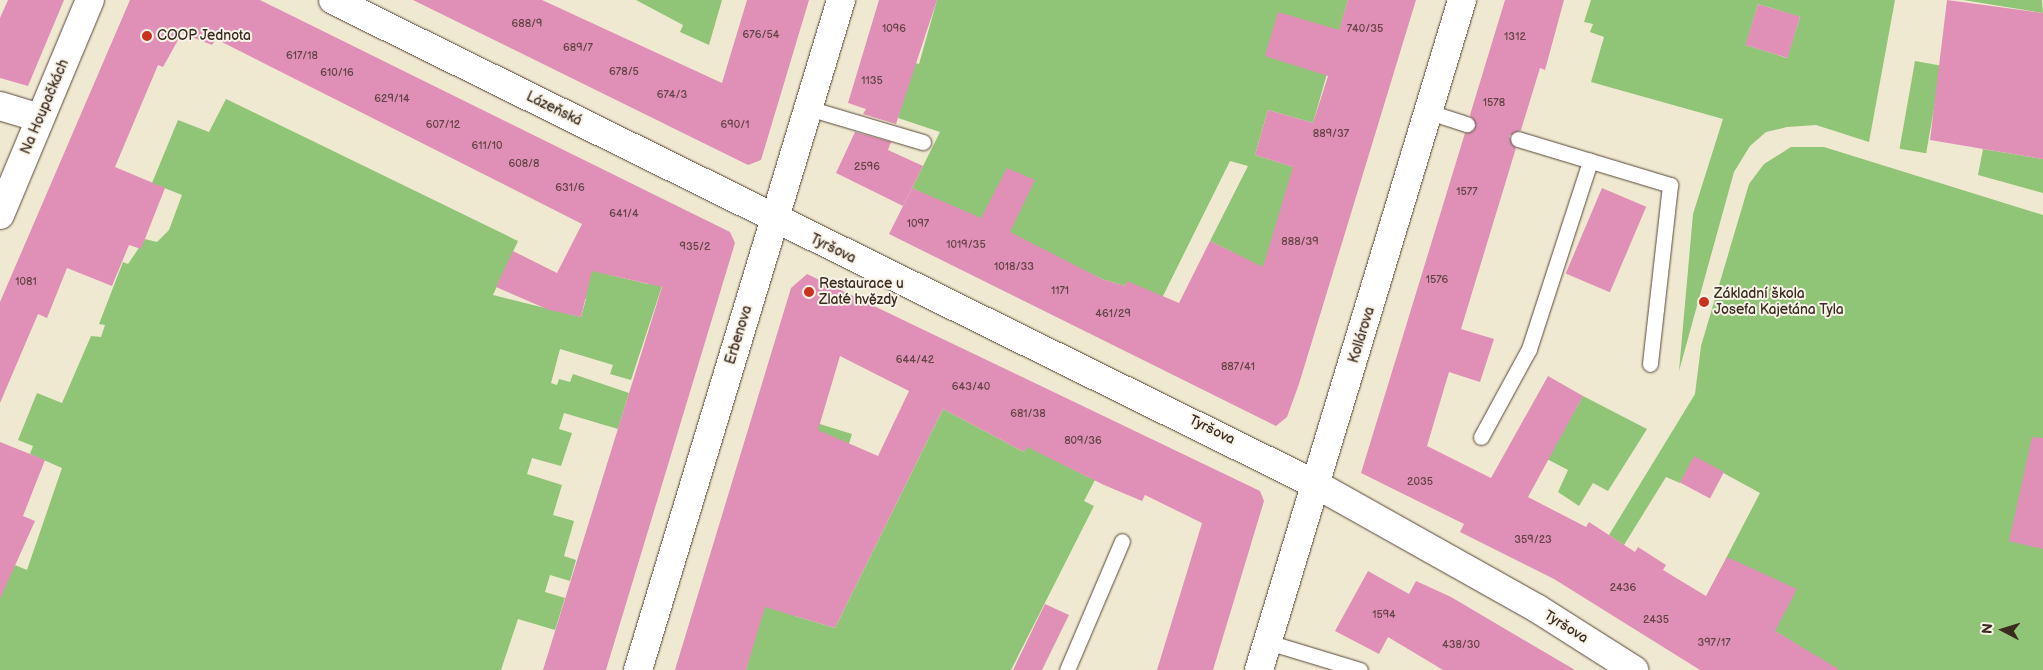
<!DOCTYPE html>
<meta charset="utf-8">
<style>
body{margin:0}
#map{position:relative;width:2043px;height:670px;overflow:hidden;background:#f0e9d1;font-family:"Balsamiq Sans",sans-serif}
div>[style]{position:absolute}
[style*='--x']{left:calc(var(--x)*1px);top:calc(var(--y)*1px);width:calc(var(--w)*1px);rotate:calc(var(--a)*1deg)}
.green>*{inset:0;background:#90c476;transform-origin:0 0}
.building>*{inset:0;background:#e090b7;transform-origin:0 0}
.roads{filter:drop-shadow(0 0 1px #564739) drop-shadow(0 0 1px #564739)}
.service>*{height:15px;margin:-7.5px;padding:0 7.5px;transform-origin:7.5px;border-radius:7.5px;background:#fff}
.minor>*{height:28px;margin:-14px;padding:0 14px;transform-origin:14px;border-radius:14px;background:#fff}
.tertiary>*{height:28px;margin:-14px;padding:0 14px;transform-origin:14px;border-radius:14px;background:#fff}
.secondary>*{height:28px;margin:-14px;padding:0 14px;transform-origin:14px;border-radius:14px;background:#fff}
.dots>*{width:14px;height:14px;translate:-50% -50%;box-sizing:border-box;border:2px solid #f7f3e8;border-radius:50%}
span{translate:-50% -50%;white-space:nowrap;text-align:center;line-height:1.15;-webkit-text-stroke:4px #f7f3e8;paint-order:stroke}
.number-label{font-size:11px;color:#644444}
.number-label span{-webkit-text-stroke-width:0}
.poi-label{font-size:14px;color:#3b2a1e}
.left{translate:0 -50%;text-align:left}
.street-label{font-size:14px;color:#3b2a1e}
.north{position:absolute;left:1978px;top:605px;width:50px;height:50px;-webkit-text-stroke:4px #f7f3e8;paint-order:stroke;rotate:275deg;font-size:14px;font-weight:700;line-height:20px;text-align:center;color:#3b2a1e}
.north::after{content:'';display:block;margin:auto;width:18px;height:22px;background:#3b2a1e;clip-path:polygon(50% 0,100% 100%,50% 72%,0 100%)}
</style>
<div id="map">
<div class="green">
<i style="clip-path:polygon(636px 0,722px 0,709px 45px,680px 32px,683px 25px)"></i>
<i style="clip-path:polygon(937px 0,1348px 0,1313px 123px,1268px 110px,1255px 155px,1300px 169px,1261px 286px,1234px 253px,1210px 241px,1248px 166px,1230px 161px,1160px 302px,1127px 282px,1125px 286px,1102px 279px,912px 188px,940px 132px,898px 118px,912px 62px,919px 64px)"></i>
<i style="clip-path:polygon(evenodd,1591px 0,1895px 0,1869px 142px,1816px 125px,1787px 127px,1766px 132px,1750px 146px,1734px 172px,1679px 371px,1693px 214px,1723px 119px,1591px 82px,1604px 37px,1590px 32px,1593px 24px,1584px 22px,1591px 0,1758px 4px,1800px 17px,1787px 58px,1746px 45px,1758px 4px)"></i>
<i style="clip-path:polygon(1963px 0,2042px 0,2043px 13px)"></i>
<i style="left:1915px;top:61px;width:27px;height:89px;rotate:10deg"></i>
<i style="clip-path:polygon(226px 99px,518px 241px,493px 295px,581px 317px,586px 299px,557px 293px,575px 257px,610px 275px,648px 284px,665px 277px,631px 380px,610px 374px,613px 365px,560px 349px,551px 383px,557px 385px,559px 379px,570px 382px,573px 374px,629px 393px,618px 429px,564px 413px,559px 429px,572px 433px,561px 466px,532px 458px,527px 474px,562px 485px,553px 515px,574px 521px,564px 556px,576px 560px,570px 581px,550px 575px,545px 592px,565px 598px,555px 630px,518px 619px,501px 670px,0 670px,0 559px,27px 570px,62px 468px,30px 454px,33px 446px,18px 440px,37px 393px,62px 403px,91px 336px,101px 337px,105px 325px,99px 324px,123px 262px,128px 264px,145px 239px,157px 242px,169px 230px,182px 195px,152px 183px,178px 120px,209px 132px)"></i>
<i style="clip-path:polygon(1791px 147px,1824px 147px,2043px 215px,2043px 670px,1831px 670px,1832px 666px,1709px 591px,1760px 493px,1694px 457px,1680px 483px,1666px 477px,1624px 545px,1609px 535px,1695px 394px,1701px 346px,1749px 184px,1764px 164px)"></i>
<i style="clip-path:polygon(1983px 149px,2043px 159px,2043px 193px,1978px 175px)"></i>
<i style="clip-path:polygon(1583px 396px,1647px 429px,1608px 491px,1593px 483px,1579px 506px,1558px 492px,1568px 470px,1547px 459px)"></i>
<i style="clip-path:polygon(943px 409px,1024px 452px,1027px 446px,1090px 478px,1098px 474px,1084px 501px,1094px 506px,1011px 670px,746px 670px,810px 421px,852px 434px,795px 616px,835px 628px)"></i>
</div>
<div class="building">
<i style="clip-path:polygon(8px 0,64px 0,28px 86px,0 78px,0 18px)"></i>
<i style="clip-path:polygon(130px 0,260px 0,730px 232px,735px 243px,606px 670px,543px 670px,662px 287px,592px 271px,581px 317px,549px 310px,496px 287px,513px 251px,557px 273px,582px 224px,216px 39px,212px 45px,182px 33px,163px 67px,158px 65px,115px 167px,165px 188px,141px 249px,129px 245px,112px 286px,67px 268px,47px 318px,38px 314px,0 403px,0 302px)"></i>
<i style="clip-path:polygon(413px 0,542px 0,722px 83px,747px 0,809px 0,761px 160px,748px 165px)"></i>
<i style="clip-path:polygon(879px 0,937px 0,896px 124px,863px 114px,866px 109px,848px 103px)"></i>
<i style="clip-path:polygon(1348px 0,1416px 0,1299px 384px,1287px 417px,1276px 426px,889px 234px,912px 188px,981px 218px,1007px 168px,1035px 180px,1010px 232px,1102px 279px,1125px 286px,1127px 281px,1179px 303px,1210px 241px,1263px 267px,1293px 167px,1255px 155px,1268px 110px,1313px 123px,1328px 76px,1265px 56px,1278px 12px,1339px 30px)"></i>
<i style="clip-path:polygon(1505px 0,1564px 0,1545px 70px,1540px 68px,1521px 130px,1509px 136px,1516px 148px,1461px 329px,1494px 339px,1480px 382px,1449px 372px,1427px 446px,1491px 478px,1548px 376px,1583px 396px,1528px 497px,1586px 527px,1589px 522px,1635px 552px,1638px 547px,1666px 565px,1663px 570px,1706px 596px,1727px 557px,1797px 589px,1775px 631px,1840px 670px,1700px 670px,1554px 579px,1460px 532px,1464px 524px,1361px 473px,1465px 133px,1476px 126px,1470px 115px)"></i>
<i style="clip-path:polygon(1947px 0,2043px 13px,2043px 159px,1930px 140px)"></i>
<i style="left:1758px;top:4px;width:44px;height:43px;rotate:17deg"></i>
<i style="clip-path:polygon(855px 132px,891px 142px,888px 150px,923px 166px,903px 206px,836px 173px)"></i>
<i style="left:1602px;top:188px;width:48px;height:93px;rotate:23deg"></i>
<i style="clip-path:polygon(evenodd,807px 274px,1260px 491px,1264px 501px,1213px 670px,1157px 670px,1202px 523px,1145px 495px,1142px 501px,1104px 485px,1027px 447px,1024px 452px,943px 409px,835px 628px,765px 607px,746px 670px,675px 670px,791px 288px,807px 274px,840px 356px,909px 391px,878px 456px,818px 430px,840px 356px)"></i>
<i style="clip-path:polygon(2032px 437px,2043px 438px,2043px 549px,2009px 541px)"></i>
<i style="clip-path:polygon(0 442px,45px 460px,23px 516px,35px 521px,0 599px)"></i>
<i style="left:1694px;top:456px;width:34px;height:30px;rotate:28deg"></i>
<i style="clip-path:polygon(1368px 571px,1409px 594px,1416px 581px,1451px 597px,1575px 670px,1443px 670px,1388px 637px,1379px 654px,1335px 631px)"></i>
<i style="clip-path:polygon(1045px 604px,1069px 615px,1042px 670px,1013px 670px)"></i>
</div>
<div class="roads">
<div class="service">
<i style="--x:808;--y:108;--w:120;--a:16.5"></i>
<i style="--x:1429;--y:112;--w:40;--a:18"></i>
<i style="--x:1518;--y:139;--w:159;--a:16.8"></i>
<i style="--x:1670;--y:185;--w:180;--a:96.4"></i>
<i style="--x:1481;--y:437;--w:100;--a:-61.4"></i>
<i style="--x:1529;--y:349;--w:198;--a:-72"></i>
<i style="--x:1268;--y:642;--w:96;--a:16.9"></i>
<i style="--x:1067;--y:670;--w:140;--a:-66.9"></i>
</div>
<div class="minor">
<i style="--x:0;--y:106;--w:42;--a:16.7"></i>
<i style="--x:0;--y:215;--w:233;--a:-67.3"></i>
<i style="--x:1317;--y:485;--w:253;--a:29.3"></i>
<i style="--x:1538;--y:609;--w:114;--a:32.4"></i>
<i style="--x:638;--y:670;--w:700;--a:-73.14"></i>
</div>
<div class="tertiary">
<i style="--x:333;--y:0;--w:1097;--a:26.24"></i>
</div>
<div class="secondary">
<i style="--x:1259;--y:670;--w:700;--a:-73.14"></i>
</div>
</div>
<div class="dots">
<i style="left:147px;top:36px;background:#c8321e"></i>
<i style="left:809px;top:292px;background:#c8321e"></i>
<i style="left:1704px;top:302px;background:#c8321e"></i>
</div>
<div class="number-label">
<span style="left:527px;top:24px">688/9</span>
<span style="left:894px;top:29px">1096</span>
<span style="left:1365px;top:29px">740/35</span>
<span style="left:761px;top:35px">676/54</span>
<span style="left:1515px;top:37px">1312</span>
<span style="left:578px;top:48px">689/7</span>
<span style="left:302px;top:56px">617/18</span>
<span style="left:624px;top:72px">678/5</span>
<span style="left:337px;top:73px">610/16</span>
<span style="left:872px;top:81px">1135</span>
<span style="left:672px;top:95px">674/3</span>
<span style="left:392px;top:99px">629/14</span>
<span style="left:1494px;top:103px">1578</span>
<span style="left:443px;top:125px">607/12</span>
<span style="left:735px;top:125px">690/1</span>
<span style="left:1331px;top:134px">889/37</span>
<span style="left:487px;top:146px">611/10</span>
<span style="left:524px;top:164px">608/8</span>
<span style="left:867px;top:167px">2596</span>
<span style="left:570px;top:188px">631/6</span>
<span style="left:1467px;top:192px">1577</span>
<span style="left:624px;top:214px">641/4</span>
<span style="left:918px;top:224px">1097</span>
<span style="left:1300px;top:242px">888/39</span>
<span style="left:966px;top:245px">1019/35</span>
<span style="left:695px;top:247px">935/2</span>
<span style="left:1014px;top:267px">1018/33</span>
<span style="left:1437px;top:280px">1576</span>
<span style="left:26px;top:282px">1081</span>
<span style="left:1060px;top:291px">1171</span>
<span style="left:1113px;top:314px">461/29</span>
<span style="left:915px;top:360px">644/42</span>
<span style="left:1238px;top:367px">887/41</span>
<span style="left:971px;top:387px">643/40</span>
<span style="left:1028px;top:414px">681/38</span>
<span style="left:1083px;top:441px">809/36</span>
<span style="left:1420px;top:482px">2035</span>
<span style="left:1533px;top:540px">359/23</span>
<span style="left:1623px;top:588px">2436</span>
<span style="left:1384px;top:615px">1594</span>
<span style="left:1656px;top:620px">2435</span>
<span style="left:1714px;top:643px">397/17</span>
<span style="left:1461px;top:645px">438/30</span>
</div>
<div class="poi-label">
<span class="left" style="left:157px;top:36px">COOP Jednota</span>
<span class="left" style="left:819px;top:292px">Restaurace u<br>Zlaté hvězdy</span>
<span class="left" style="left:1714px;top:302px">Základní škola<br>Josefa Kajetána Tyla</span>
</div>
<div class="street-label">
<span style="left:45px;top:107px;rotate:-67deg">Na Houpačkách</span>
<span style="left:554px;top:109px;rotate:26deg">Lázeňská</span>
<span style="left:833px;top:249px;rotate:26deg">Tyršova</span>
<span style="left:739px;top:335px;rotate:-73deg">Erbenova</span>
<span style="left:1362px;top:335px;rotate:-73deg">Kollárova</span>
<span style="left:1212px;top:430px;rotate:26deg">Tyršova</span>
<span style="left:1566px;top:627px;rotate:32deg">Tyršova</span>
</div>
<div class="north">N</div>
</div>
